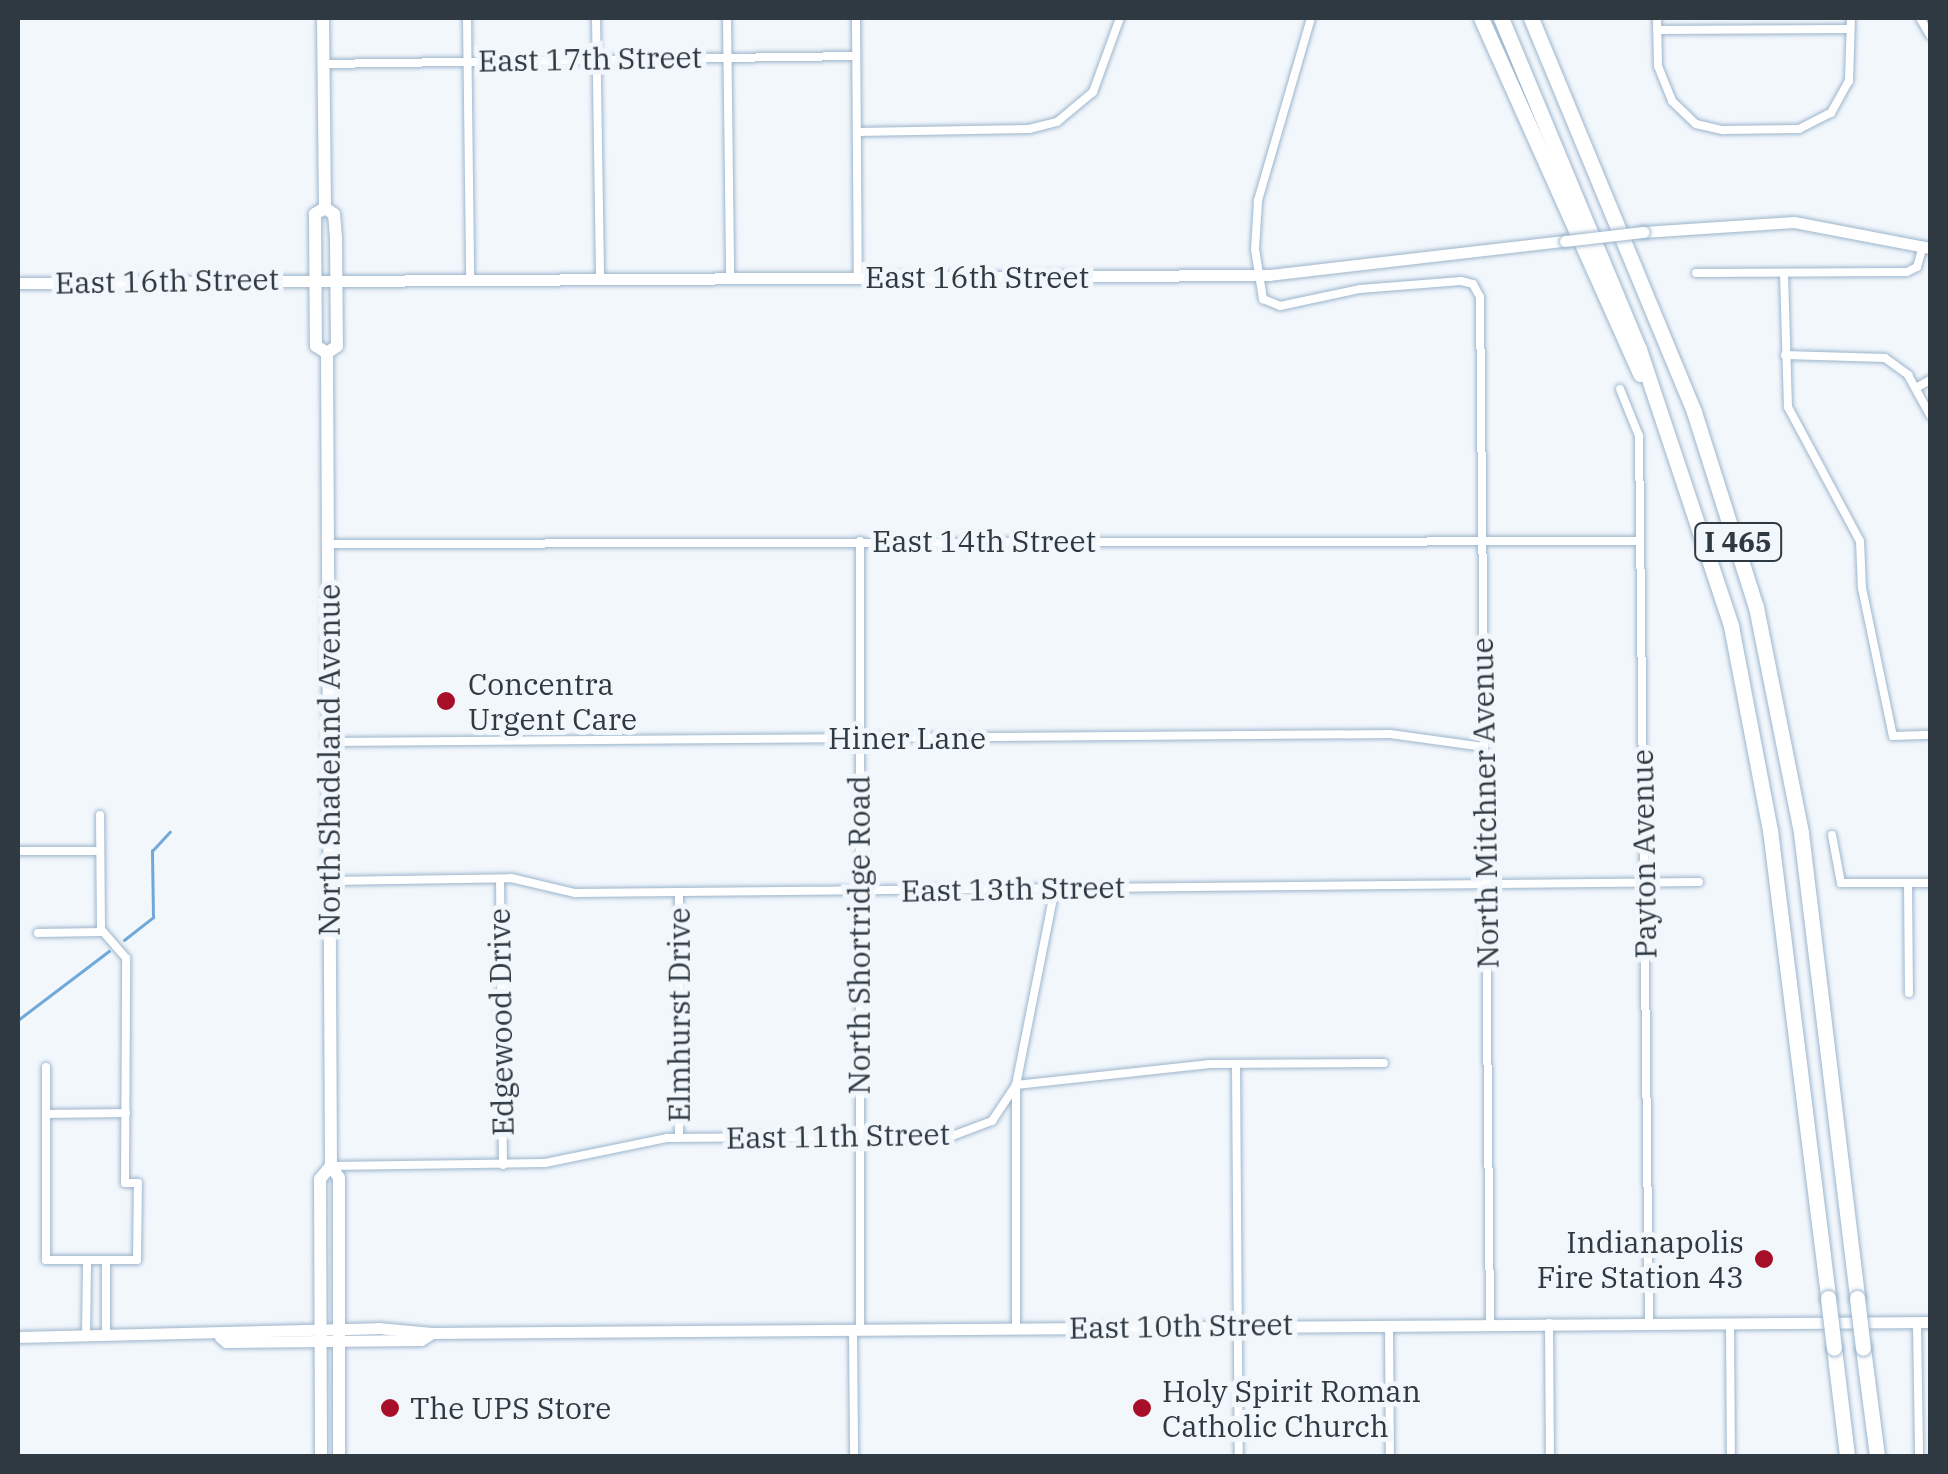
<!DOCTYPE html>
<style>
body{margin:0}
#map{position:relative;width:1948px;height:1474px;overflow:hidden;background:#f2f7fc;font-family:"IBM Plex Serif",serif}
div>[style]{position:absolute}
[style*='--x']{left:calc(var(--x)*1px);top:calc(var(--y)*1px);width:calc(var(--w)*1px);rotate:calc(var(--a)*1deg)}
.stream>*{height:2.5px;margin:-1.25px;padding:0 1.25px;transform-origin:1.25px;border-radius:1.25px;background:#71a8da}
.roads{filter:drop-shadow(0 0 2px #9cb5cc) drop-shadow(0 0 2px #9cb5cc)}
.street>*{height:8px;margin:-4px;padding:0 4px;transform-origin:4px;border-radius:4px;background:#fff}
.secondary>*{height:11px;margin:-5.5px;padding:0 5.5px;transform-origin:5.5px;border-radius:5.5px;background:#fff}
.primary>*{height:12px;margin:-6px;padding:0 6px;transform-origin:6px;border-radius:6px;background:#fff}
.highway>*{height:15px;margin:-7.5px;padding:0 7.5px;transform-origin:7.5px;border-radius:7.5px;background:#fff}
.bridges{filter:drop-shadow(0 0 2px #9cb5cc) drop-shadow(0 0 2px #9cb5cc)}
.secondary-bridge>*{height:11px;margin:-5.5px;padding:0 5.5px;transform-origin:5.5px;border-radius:5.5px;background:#fff}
.highway-bridge>*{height:15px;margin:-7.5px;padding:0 7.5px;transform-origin:7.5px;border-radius:7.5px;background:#fff}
.dots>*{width:28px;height:28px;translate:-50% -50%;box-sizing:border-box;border:5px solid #f2f7fc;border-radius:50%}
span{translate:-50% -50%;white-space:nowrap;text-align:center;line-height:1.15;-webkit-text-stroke:10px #f2f7fc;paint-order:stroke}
.shield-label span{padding:2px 8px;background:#f2f7fc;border:2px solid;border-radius:8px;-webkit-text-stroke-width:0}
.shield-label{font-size:28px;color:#2f3942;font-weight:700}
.street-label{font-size:30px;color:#2f3942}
.poi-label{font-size:30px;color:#2f3942}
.left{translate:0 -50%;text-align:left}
.right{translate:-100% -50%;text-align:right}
.frame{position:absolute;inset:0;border:20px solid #2f3942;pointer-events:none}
</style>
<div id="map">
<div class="stream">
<i style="--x:124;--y:940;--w:37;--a:-38"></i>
<i style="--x:153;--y:917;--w:66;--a:-90.9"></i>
<i style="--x:152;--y:851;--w:26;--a:-47"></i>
<i style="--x:18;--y:1020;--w:114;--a:-37.2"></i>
</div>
<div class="roads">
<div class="street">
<i style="--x:467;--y:18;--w:261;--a:89.3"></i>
<i style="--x:596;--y:18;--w:260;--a:89.1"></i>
<i style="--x:727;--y:18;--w:260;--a:89.3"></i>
<i style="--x:856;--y:18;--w:259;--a:89.6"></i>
<i style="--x:1311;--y:18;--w:191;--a:106.2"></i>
<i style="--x:1258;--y:201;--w:48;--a:93.6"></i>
<i style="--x:1255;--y:249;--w:51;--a:80.9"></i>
<i style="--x:1263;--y:299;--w:18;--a:22"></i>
<i style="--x:1280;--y:306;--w:82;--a:-12"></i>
<i style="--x:1360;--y:289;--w:101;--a:-4.5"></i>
<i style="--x:1461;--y:281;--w:12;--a:14"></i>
<i style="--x:1473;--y:284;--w:15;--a:62"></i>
<i style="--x:1480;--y:297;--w:1027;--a:89.44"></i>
<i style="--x:1657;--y:18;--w:48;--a:88.8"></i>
<i style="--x:1658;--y:66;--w:38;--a:68"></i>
<i style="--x:1672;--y:101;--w:33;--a:44"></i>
<i style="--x:1696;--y:124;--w:28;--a:13"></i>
<i style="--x:1723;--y:130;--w:76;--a:-0.8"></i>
<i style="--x:1799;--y:129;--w:36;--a:-27"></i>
<i style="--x:1831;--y:113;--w:37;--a:-61"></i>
<i style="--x:1849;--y:81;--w:63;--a:-88.2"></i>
<i style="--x:1920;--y:18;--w:20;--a:60"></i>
<i style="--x:1657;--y:30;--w:192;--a:-0.3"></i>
<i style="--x:323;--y:64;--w:533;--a:-0.86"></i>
<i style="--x:857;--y:132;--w:172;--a:-1"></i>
<i style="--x:1029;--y:129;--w:29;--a:-14"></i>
<i style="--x:1057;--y:122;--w:47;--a:-39.8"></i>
<i style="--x:1093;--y:92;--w:79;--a:-70"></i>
<i style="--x:1696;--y:273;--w:211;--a:-0.3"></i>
<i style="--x:1907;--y:272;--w:11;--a:-27"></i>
<i style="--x:1917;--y:267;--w:22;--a:-74"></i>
<i style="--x:1784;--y:273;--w:134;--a:88.3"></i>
<i style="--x:1788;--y:407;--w:152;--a:61.8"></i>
<i style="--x:1860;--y:541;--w:47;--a:87.6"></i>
<i style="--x:1862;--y:588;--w:151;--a:78.2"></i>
<i style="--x:1893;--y:736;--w:37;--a:-2"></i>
<i style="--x:1785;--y:355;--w:100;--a:1.7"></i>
<i style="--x:1885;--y:358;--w:29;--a:36"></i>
<i style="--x:1908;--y:375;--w:46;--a:61.2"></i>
<i style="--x:1916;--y:388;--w:16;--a:-30"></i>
<i style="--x:1620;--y:389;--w:51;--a:68"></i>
<i style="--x:1639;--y:436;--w:887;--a:89.35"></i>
<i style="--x:860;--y:541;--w:789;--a:90"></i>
<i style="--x:328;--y:544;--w:1312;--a:-0.13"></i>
<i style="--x:329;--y:742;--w:1061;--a:-0.43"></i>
<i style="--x:1390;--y:734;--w:95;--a:7.9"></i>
<i style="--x:1832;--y:835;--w:49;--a:79.4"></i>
<i style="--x:1841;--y:883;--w:89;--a:0"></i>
<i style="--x:18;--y:851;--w:82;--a:0"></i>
<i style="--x:500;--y:879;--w:286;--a:89.4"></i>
<i style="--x:329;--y:881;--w:182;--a:-0.9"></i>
<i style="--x:511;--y:878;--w:66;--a:13.2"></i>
<i style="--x:575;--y:893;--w:1124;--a:-0.56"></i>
<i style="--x:1908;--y:883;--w:110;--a:89.5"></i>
<i style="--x:679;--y:893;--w:245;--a:90"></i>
<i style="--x:38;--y:933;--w:65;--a:-0.9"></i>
<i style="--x:1236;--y:1064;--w:392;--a:89.6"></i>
<i style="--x:46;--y:1067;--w:193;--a:90"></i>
<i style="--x:46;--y:1260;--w:91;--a:0"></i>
<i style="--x:137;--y:1260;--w:77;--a:-89.3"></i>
<i style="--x:138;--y:1183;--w:13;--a:180"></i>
<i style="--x:125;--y:1183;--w:225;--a:-89.7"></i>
<i style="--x:126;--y:958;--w:38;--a:-131"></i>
<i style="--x:101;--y:929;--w:114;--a:-90.5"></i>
<i style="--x:46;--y:1114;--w:80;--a:-0.7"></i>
<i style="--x:331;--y:1166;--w:214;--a:-0.8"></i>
<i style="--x:545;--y:1163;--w:125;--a:-11.6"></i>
<i style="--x:667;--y:1138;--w:285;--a:-0.4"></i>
<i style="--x:952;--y:1136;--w:43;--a:-20.6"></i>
<i style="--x:992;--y:1121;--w:43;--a:-56.3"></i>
<i style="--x:1016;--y:1085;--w:193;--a:-6.2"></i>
<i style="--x:1208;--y:1064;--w:176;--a:-0.3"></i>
<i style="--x:1549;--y:1323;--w:133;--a:89.6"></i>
<i style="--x:1917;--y:1323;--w:133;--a:89.1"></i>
<i style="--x:1730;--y:1324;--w:132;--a:89.6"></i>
<i style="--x:1389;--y:1326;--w:130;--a:89.6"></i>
<i style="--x:1016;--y:1328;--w:243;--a:-90"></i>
<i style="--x:1016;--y:1085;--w:201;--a:-78.8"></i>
<i style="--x:853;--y:1330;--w:126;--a:89.5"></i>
<i style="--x:86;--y:1336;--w:76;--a:-89.2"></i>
<i style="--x:106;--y:1336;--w:76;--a:-90"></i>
</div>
<div class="secondary">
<i style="--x:1643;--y:232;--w:151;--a:-3.8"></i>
<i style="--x:1794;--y:222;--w:138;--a:10.8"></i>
<i style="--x:18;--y:283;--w:1251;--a:-0.37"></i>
<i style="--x:1269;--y:275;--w:298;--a:-6.6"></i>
<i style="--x:18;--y:1337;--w:360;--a:-1.4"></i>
<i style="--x:378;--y:1328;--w:54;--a:5.3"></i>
<i style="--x:432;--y:1333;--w:1498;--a:-0.42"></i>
<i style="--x:220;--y:1337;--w:8;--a:40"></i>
<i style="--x:226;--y:1342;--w:195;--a:-0.6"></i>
<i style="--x:421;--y:1340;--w:13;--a:-32"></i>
</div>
<div class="primary">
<i style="--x:323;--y:18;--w:190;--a:89.4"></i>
<i style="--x:325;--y:208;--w:11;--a:34"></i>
<i style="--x:334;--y:214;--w:24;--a:85"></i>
<i style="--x:336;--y:238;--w:108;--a:89.5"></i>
<i style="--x:337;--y:346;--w:12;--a:145"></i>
<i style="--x:325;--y:208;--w:12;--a:149"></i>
<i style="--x:315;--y:214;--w:132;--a:89.6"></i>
<i style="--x:316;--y:346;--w:13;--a:32"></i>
<i style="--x:327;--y:353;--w:813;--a:89.72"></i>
<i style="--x:331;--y:1166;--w:14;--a:56"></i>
<i style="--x:339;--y:1178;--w:278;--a:90"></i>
<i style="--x:321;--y:1456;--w:277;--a:-90.2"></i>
<i style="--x:320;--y:1179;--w:17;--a:-50"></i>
</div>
<div class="highway">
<i style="--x:1481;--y:18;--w:390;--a:65.9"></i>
<i style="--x:1501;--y:18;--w:359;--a:67.4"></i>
<i style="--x:1639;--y:349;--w:292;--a:71.6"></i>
<i style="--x:1731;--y:626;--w:208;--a:79.2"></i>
<i style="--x:1770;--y:830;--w:472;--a:82.9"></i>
<i style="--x:1531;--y:18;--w:426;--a:67.5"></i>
<i style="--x:1694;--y:412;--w:205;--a:72.4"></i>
<i style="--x:1756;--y:607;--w:230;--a:78.7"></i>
<i style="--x:1801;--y:833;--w:468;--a:83.1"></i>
<i style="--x:1834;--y:1348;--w:109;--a:83.1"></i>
<i style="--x:1863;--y:1348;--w:109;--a:82.6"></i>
</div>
</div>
<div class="bridges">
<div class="secondary-bridge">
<i style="--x:1565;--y:241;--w:79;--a:-6.6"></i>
</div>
<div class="highway-bridge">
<i style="--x:1828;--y:1298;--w:50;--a:83.2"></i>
<i style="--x:1857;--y:1298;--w:50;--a:83.2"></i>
</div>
</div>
<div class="dots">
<i style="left:446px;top:701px;background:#a70f28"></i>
<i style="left:1764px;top:1259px;background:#a70f28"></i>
<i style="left:390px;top:1408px;background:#a70f28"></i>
<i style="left:1142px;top:1408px;background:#a70f28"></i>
</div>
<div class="shield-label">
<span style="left:1738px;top:542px">I 465</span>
</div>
<div class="street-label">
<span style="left:590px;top:59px;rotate:-1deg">East 17th Street</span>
<span style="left:977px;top:277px">East 16th Street</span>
<span style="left:167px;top:281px;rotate:-1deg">East 16th Street</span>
<span style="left:984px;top:541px">East 14th Street</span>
<span style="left:907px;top:738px">Hiner Lane</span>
<span style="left:329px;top:760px;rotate:-90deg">North Shadeland Avenue</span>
<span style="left:1485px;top:803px;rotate:-91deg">North Mitchner Avenue</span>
<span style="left:1644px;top:854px;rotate:-91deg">Payton Avenue</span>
<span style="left:1013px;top:889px;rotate:-1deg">East 13th Street</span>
<span style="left:859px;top:935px;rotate:-90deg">North Shortridge Road</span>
<span style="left:679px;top:1015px;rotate:-90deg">Elmhurst Drive</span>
<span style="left:501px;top:1022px;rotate:-91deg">Edgewood Drive</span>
<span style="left:838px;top:1136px;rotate:-1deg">East 11th Street</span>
<span style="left:1181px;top:1326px;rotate:-1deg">East 10th Street</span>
</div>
<div class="poi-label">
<span class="left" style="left:468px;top:701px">Concentra<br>Urgent Care</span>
<span class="right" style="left:1744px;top:1259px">Indianapolis<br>Fire Station 43</span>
<span class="left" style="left:1162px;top:1408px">Holy Spirit Roman<br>Catholic Church</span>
<span class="left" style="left:410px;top:1408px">The UPS Store</span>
</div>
<div class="frame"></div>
</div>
